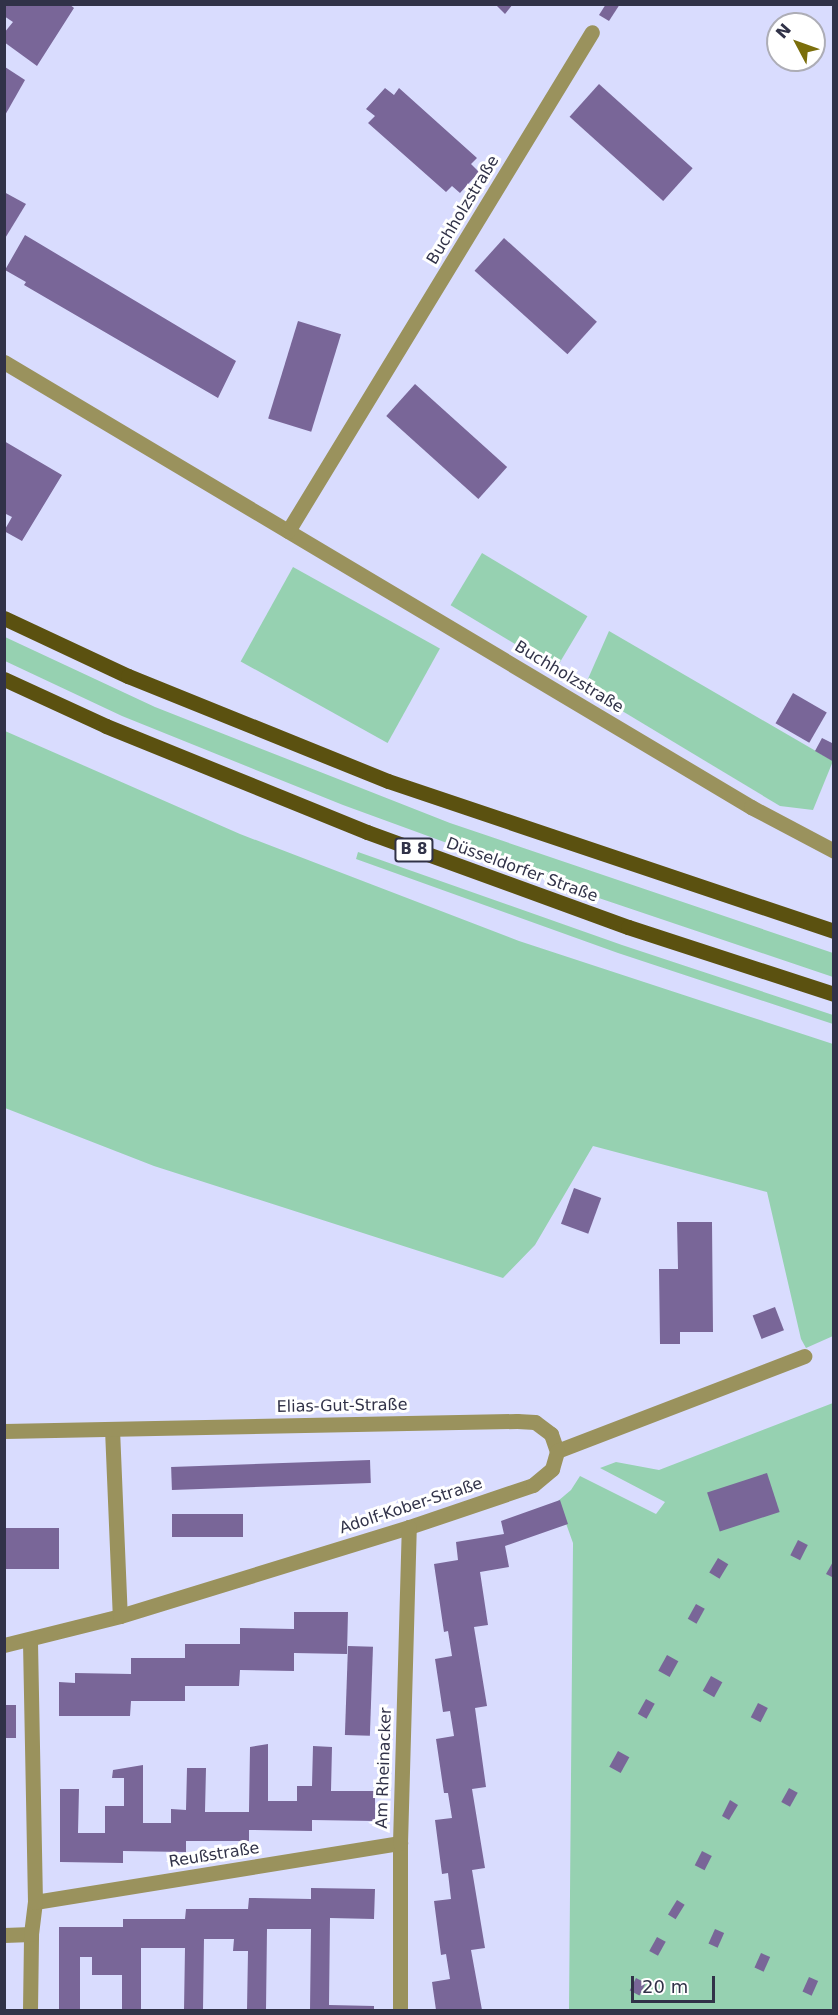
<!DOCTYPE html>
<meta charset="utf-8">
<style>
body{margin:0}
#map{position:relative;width:838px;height:2015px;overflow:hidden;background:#d9dcfe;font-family:"DejaVu Sans",sans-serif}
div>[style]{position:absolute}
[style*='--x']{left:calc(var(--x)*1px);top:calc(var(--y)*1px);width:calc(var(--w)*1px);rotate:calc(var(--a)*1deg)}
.green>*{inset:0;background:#96d1b1;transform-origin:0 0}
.building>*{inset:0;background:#796698;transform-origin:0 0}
.minor>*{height:15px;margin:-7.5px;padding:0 7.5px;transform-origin:7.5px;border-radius:7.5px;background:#9a925d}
.major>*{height:15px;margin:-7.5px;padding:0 7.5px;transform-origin:7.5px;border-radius:7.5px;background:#5b5110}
span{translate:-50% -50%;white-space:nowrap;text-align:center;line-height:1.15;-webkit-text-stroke:6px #fff;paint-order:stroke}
.shield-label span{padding:2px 4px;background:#fff;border:2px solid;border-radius:4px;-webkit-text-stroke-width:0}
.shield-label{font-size:15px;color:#313248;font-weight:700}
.street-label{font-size:16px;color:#313248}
.frame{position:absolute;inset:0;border:6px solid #313248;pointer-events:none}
.north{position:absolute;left:766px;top:12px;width:60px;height:60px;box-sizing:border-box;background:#fff;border:2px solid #adadb6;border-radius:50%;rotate:311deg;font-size:16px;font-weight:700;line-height:24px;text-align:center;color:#313248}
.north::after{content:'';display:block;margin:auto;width:21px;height:27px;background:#7b6e0b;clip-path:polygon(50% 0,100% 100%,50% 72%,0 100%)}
.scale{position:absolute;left:631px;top:1976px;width:84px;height:27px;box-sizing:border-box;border:3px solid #313248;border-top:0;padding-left:8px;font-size:18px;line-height:21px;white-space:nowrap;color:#313248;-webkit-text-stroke:4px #fff;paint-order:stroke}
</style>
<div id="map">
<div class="green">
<i style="left:482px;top:553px;width:123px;height:61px;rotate:31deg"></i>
<i style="left:293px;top:567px;width:168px;height:108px;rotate:29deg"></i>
<i style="clip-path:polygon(609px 631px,833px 761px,813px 810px,780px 806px,584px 688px)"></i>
<i style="clip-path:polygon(5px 637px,155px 707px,450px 823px,833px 953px,833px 977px,578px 891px,343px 805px,122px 716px,5px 661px)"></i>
<i style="clip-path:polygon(5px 731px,240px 834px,519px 941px,833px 1044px,833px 1336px,806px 1348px,801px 1339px,767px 1192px,593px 1146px,535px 1245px,503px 1278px,154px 1166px,5px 1108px)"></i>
<i style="clip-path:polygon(358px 852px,622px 945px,833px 1015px,833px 1024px,618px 953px,356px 859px)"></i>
<i style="clip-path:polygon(833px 1403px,833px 2010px,569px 2010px,573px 1543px,558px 1501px,571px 1490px,580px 1476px,656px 1514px,665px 1502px,600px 1468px,616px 1462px,659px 1470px)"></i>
</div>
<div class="building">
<i style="clip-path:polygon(4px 4px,69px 4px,74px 8px,37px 66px,4px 42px,4px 33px,13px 22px,4px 16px)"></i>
<i style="clip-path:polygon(495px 4px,513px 4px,505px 14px)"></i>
<i style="clip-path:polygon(606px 4px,620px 4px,609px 21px,599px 15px)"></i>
<i style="clip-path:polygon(5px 67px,25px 80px,4px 117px,4px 68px)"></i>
<i style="left:599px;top:84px;width:126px;height:44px;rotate:42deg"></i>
<i style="clip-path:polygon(385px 88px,394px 95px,399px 88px,477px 158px,471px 164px,479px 172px,460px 193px,452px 186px,446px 192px,368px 123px,375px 116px,366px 109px)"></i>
<i style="clip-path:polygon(4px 192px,26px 204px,4px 240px)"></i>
<i style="clip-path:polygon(25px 235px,236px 361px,218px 398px,24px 285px,26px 282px,5px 270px)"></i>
<i style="left:504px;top:238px;width:125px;height:44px;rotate:42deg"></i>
<i style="left:298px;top:321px;width:45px;height:102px;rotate:17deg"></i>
<i style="left:415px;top:384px;width:124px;height:43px;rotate:42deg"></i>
<i style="clip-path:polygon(4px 441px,62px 475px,22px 541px,4px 531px,12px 517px,4px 513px)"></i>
<i style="left:793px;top:693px;width:39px;height:35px;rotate:30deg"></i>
<i style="clip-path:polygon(822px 738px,834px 744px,834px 762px,815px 751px)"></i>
<i style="left:574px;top:1188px;width:29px;height:38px;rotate:20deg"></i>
<i style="clip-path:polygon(677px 1222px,712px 1222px,713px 1332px,680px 1332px,680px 1344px,660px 1344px,659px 1269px,678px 1269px)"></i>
<i style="left:775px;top:1307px;width:25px;height:24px;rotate:69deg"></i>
<i style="left:370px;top:1460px;width:23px;height:199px;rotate:88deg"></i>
<i style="left:767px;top:1473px;width:41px;height:63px;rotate:72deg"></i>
<i style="clip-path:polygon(560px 1500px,568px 1524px,505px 1546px,509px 1567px,480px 1572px,488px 1625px,474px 1627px,487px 1706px,475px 1708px,486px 1787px,472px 1789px,485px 1868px,472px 1870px,485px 1948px,471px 1950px,482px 2010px,436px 2010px,432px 1982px,450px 1979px,446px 1954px,441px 1955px,434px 1901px,451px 1899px,448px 1873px,442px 1874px,435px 1820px,452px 1818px,448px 1793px,444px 1793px,436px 1739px,454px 1736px,450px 1711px,443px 1712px,435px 1659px,452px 1656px,448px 1631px,444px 1632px,434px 1564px,458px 1560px,456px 1542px,504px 1534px,501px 1521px)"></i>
<i style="left:243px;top:1514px;width:23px;height:71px;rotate:90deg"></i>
<i style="left:4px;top:1528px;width:55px;height:41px"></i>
<i style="left:798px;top:1540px;width:11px;height:17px;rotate:27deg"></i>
<i style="left:718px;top:1558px;width:12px;height:17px;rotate:31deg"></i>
<i style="clip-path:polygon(834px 1560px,834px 1578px,826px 1574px)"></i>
<i style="left:696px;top:1604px;width:10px;height:17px;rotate:29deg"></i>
<i style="clip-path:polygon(294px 1612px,348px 1612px,347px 1654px,294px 1653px,294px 1671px,240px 1670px,239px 1686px,185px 1686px,185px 1701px,131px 1701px,130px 1716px,59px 1716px,59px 1682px,75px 1683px,75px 1673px,131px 1674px,131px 1658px,185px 1658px,185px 1644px,240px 1644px,240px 1628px,294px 1629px)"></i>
<i style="left:348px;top:1646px;width:25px;height:89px;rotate:2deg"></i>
<i style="left:667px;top:1655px;width:13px;height:18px;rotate:29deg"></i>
<i style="left:711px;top:1676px;width:13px;height:17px;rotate:29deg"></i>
<i style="left:646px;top:1699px;width:10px;height:17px;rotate:29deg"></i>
<i style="left:758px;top:1703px;width:11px;height:16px;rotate:27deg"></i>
<i style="left:4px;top:1705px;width:12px;height:33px"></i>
<i style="clip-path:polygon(268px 1744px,268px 1801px,297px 1801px,297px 1786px,312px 1786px,313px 1746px,332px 1747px,331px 1791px,375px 1791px,375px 1821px,312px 1820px,312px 1831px,249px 1830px,249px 1841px,186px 1841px,186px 1852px,123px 1851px,123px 1863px,60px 1862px,60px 1789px,79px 1789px,78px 1833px,105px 1833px,105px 1806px,124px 1806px,124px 1778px,112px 1778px,113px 1770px,143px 1765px,143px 1823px,171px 1823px,171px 1809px,186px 1810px,187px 1768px,206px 1768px,205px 1812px,249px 1812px,250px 1747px)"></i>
<i style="left:618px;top:1751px;width:13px;height:18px;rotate:29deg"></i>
<i style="left:789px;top:1788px;width:10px;height:16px;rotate:29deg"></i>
<i style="clip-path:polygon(730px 1800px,738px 1805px,729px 1820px,722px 1816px)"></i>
<i style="left:702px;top:1851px;width:11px;height:16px;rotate:27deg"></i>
<i style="clip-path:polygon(311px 1888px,375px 1889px,374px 1919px,330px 1918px,329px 2005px,374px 2006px,374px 2010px,310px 2010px,311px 1929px,267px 1929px,266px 2010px,247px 2010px,248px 1951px,233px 1951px,234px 1939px,204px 1939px,203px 2010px,184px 2010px,185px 1948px,141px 1948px,141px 2010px,122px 2010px,122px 1975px,92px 1975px,92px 1957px,80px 1957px,80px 2010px,59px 2010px,59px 1927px,123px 1927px,123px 1919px,185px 1919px,186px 1909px,248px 1909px,249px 1898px,311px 1899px)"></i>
<i style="left:677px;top:1900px;width:9px;height:17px;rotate:32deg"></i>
<i style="left:715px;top:1929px;width:10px;height:16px;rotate:24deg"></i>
<i style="left:657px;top:1937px;width:10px;height:16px;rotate:29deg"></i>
<i style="left:761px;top:1953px;width:10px;height:16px;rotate:24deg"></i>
<i style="left:809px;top:1977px;width:10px;height:16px;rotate:24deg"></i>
<i style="left:636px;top:1978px;width:11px;height:14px;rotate:27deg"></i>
</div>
<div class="minor">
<i style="--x:4;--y:362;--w:870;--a:30.78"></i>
<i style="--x:751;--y:807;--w:94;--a:27.9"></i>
<i style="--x:288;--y:531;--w:584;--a:-58.65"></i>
<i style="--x:112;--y:1429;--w:187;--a:87.6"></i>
<i style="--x:4;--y:1431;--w:513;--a:-1.12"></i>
<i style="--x:517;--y:1421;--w:18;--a:3"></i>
<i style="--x:535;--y:1422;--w:20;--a:37"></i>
<i style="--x:551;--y:1434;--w:18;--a:71"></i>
<i style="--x:557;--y:1451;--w:265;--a:-21"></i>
<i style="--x:4;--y:1645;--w:120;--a:-14"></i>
<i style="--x:120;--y:1616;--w:302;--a:-17.1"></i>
<i style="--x:409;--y:1527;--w:131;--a:-18.7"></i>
<i style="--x:533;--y:1485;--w:25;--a:-40"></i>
<i style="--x:552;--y:1469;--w:19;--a:-74"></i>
<i style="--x:35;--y:1902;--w:370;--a:-9.2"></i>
<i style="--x:4;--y:1935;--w:27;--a:-2"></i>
<i style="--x:30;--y:2010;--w:76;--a:-89.2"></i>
<i style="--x:31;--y:1934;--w:32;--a:-83"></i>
<i style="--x:35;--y:1902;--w:261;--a:-91.1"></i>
<i style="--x:400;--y:2010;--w:167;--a:-90"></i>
<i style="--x:400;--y:1843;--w:316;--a:-88.4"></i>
</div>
<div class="major">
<i style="--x:4;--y:618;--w:137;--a:25.1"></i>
<i style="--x:128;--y:676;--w:280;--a:22"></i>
<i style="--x:388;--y:781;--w:471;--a:18.6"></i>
<i style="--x:4;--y:679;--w:112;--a:24.7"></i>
<i style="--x:106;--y:726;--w:282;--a:22.1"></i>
<i style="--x:367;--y:832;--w:278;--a:20"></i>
<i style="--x:628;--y:927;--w:217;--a:18"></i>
</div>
<div class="shield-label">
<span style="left:414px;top:850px">B 8</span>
</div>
<div class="street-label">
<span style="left:463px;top:210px;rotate:-59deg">Buchholzstraße</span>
<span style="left:569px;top:677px;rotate:31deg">Buchholzstraße</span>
<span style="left:522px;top:870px;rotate:20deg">Düsseldorfer Straße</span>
<span style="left:342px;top:1406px;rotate:-1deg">Elias-Gut-Straße</span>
<span style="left:411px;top:1506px;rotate:-18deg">Adolf-Kober-Straße</span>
<span style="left:384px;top:1768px;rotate:-88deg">Am Rheinacker</span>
<span style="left:214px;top:1855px;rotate:-9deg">Reußstraße</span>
</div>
<div class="frame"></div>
<div class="north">N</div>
<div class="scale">20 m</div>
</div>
